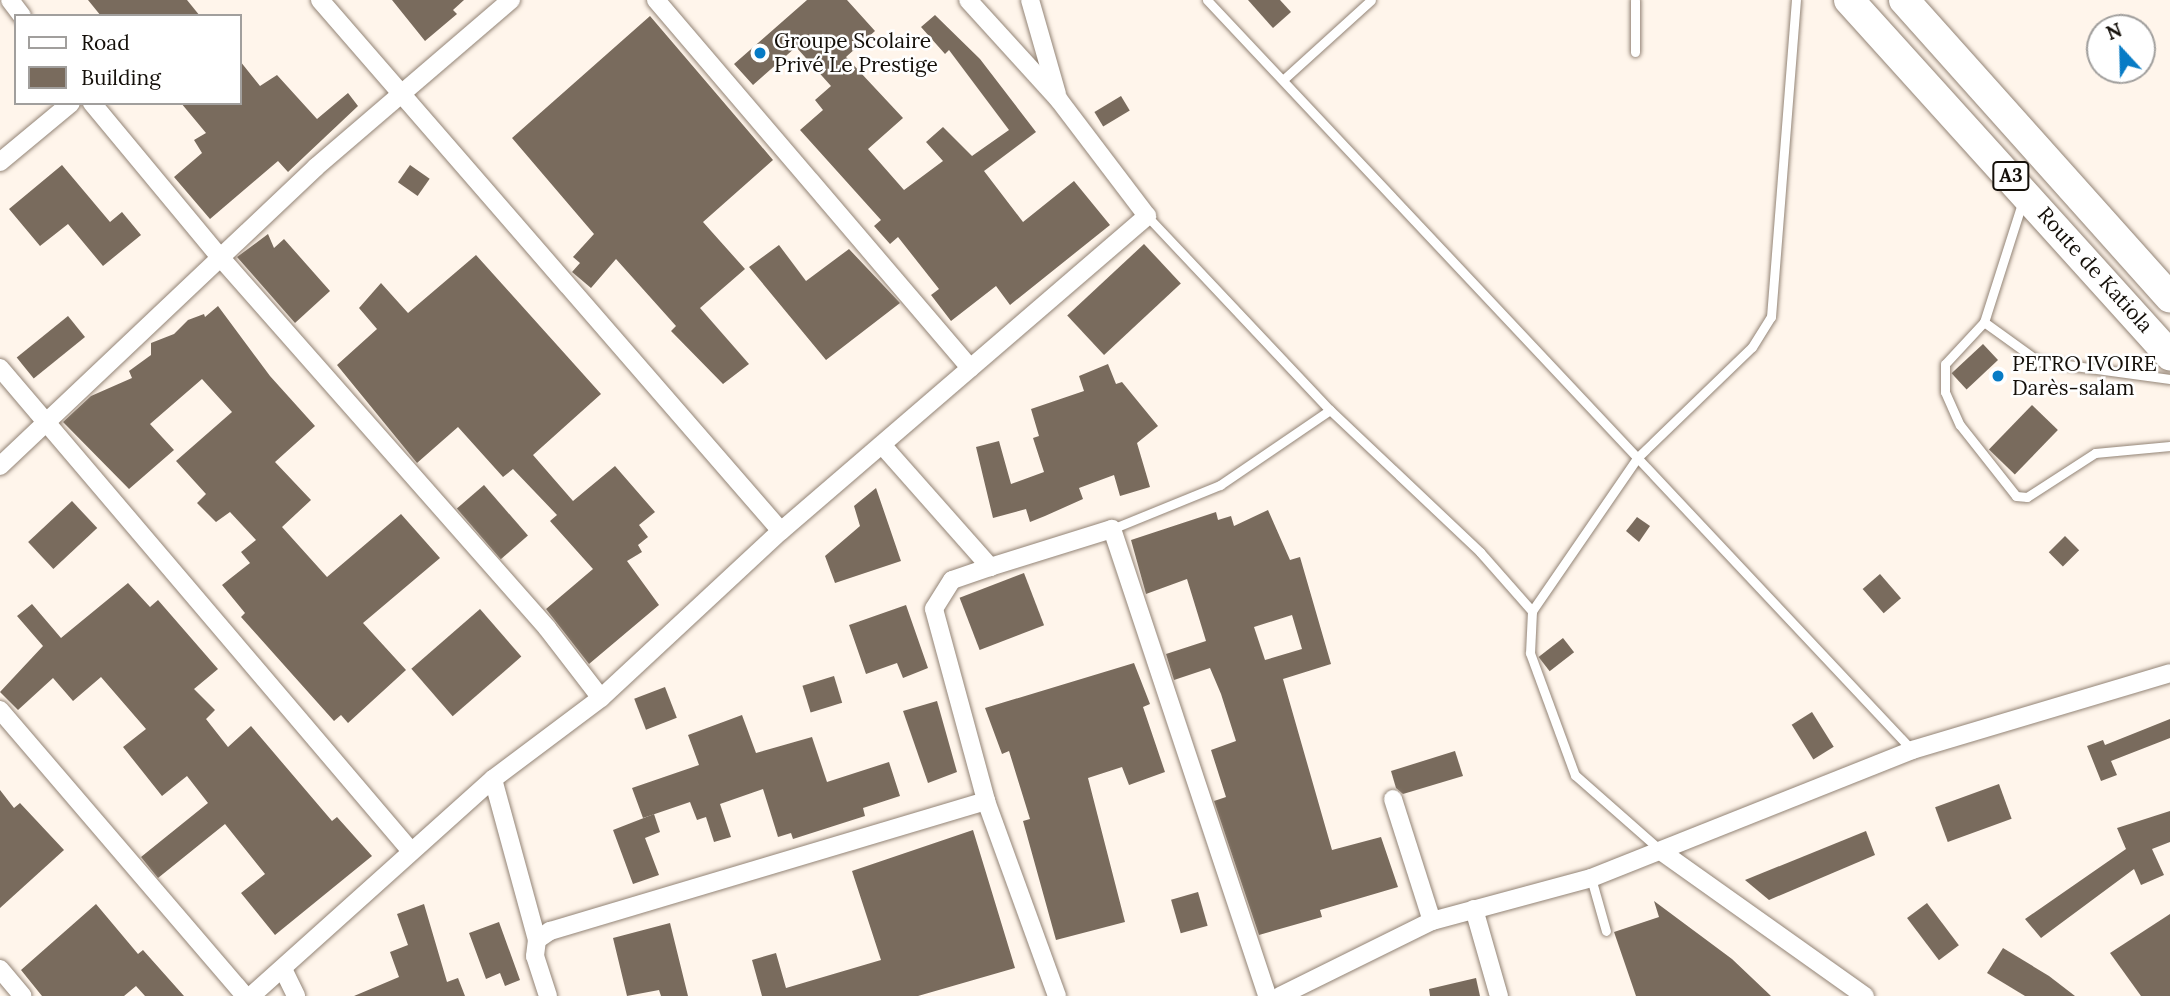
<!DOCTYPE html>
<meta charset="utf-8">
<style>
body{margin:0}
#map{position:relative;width:2170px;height:996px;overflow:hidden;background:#fff5eb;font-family:Lora,serif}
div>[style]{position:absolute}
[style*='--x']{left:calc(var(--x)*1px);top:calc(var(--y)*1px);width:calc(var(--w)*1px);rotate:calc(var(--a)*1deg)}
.building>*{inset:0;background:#796b5d;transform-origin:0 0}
.roads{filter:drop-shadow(0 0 2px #938476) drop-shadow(0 0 2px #938476)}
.service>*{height:9px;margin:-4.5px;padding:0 4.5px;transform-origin:4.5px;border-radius:4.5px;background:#fff}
.minor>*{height:18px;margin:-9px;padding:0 9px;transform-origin:9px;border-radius:9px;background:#fff}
.trunk>*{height:30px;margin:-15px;padding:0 15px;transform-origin:15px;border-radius:15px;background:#fff}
.dots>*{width:19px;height:19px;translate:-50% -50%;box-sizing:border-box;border:4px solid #fff;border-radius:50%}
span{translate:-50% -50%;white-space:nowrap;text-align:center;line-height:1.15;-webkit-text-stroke:5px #fff;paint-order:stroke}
.shield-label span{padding:2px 5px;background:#fff;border:2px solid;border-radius:5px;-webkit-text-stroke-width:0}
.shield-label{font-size:19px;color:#140f09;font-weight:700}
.poi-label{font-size:21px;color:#140f09}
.left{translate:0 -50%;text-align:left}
.street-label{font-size:21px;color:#140f09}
.legend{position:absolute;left:14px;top:14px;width:228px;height:91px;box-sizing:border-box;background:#fff;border:2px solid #a19f9d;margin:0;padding:9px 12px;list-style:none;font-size:21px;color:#140f09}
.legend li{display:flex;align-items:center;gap:14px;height:35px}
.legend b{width:35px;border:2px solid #a19f9d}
.north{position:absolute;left:2086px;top:14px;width:70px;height:70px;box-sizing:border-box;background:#fff;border:2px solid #a19f9d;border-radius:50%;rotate:338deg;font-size:19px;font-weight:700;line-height:28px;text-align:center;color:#140f09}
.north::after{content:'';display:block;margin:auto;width:24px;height:32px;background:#077bc5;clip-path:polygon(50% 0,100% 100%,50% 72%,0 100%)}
</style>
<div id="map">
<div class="building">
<i style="clip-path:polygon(88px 0,187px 0,200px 16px,101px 16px)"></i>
<i style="clip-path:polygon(392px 0,464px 0,453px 10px,457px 14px,425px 41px)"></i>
<i style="clip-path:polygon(807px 0,847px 0,875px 31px,846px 57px,903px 118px,868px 149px,904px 190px,943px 161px,926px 142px,943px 127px,972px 156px,1009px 130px,949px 50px,945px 54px,921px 27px,935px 15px,980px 59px,1036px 132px,984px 171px,1023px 222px,1074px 181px,1110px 225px,1010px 305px,996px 286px,951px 321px,931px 295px,939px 289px,898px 237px,890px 244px,874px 226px,881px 220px,800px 130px,823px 110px,815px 100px,831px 86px,796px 47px,753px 85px,734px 64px)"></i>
<i style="clip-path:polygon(1248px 0,1280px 0,1291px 12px,1273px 28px)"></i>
<i style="clip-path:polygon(650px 16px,773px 160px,703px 222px,745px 269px,700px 308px,749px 364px,723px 384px,671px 331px,676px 326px,616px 259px,591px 288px,572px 272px,580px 263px,573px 257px,594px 234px,512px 138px)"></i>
<i style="clip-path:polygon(240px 61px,260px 86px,277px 75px,317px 119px,348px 93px,358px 106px,288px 172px,278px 161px,210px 219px,174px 177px,202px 153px,194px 140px,206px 133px,181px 103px,240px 103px)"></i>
<i style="left:1121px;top:96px;width:17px;height:31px;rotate:59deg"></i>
<i style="clip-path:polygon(62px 165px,110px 222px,122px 212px,141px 235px,103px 266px,68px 224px,40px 246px,9px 209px)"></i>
<i style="left:410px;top:165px;width:24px;height:21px;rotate:35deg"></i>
<i style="clip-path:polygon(268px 234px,274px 248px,284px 239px,330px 291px,295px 323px,237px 257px)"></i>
<i style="left:1144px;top:244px;width:54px;height:105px;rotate:47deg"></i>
<i style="clip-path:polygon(779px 245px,806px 281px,849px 249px,900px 303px,826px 360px,749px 267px)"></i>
<i style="clip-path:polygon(476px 255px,601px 394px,533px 455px,573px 501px,615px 466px,655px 512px,639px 525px,648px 537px,638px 545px,642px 552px,627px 561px,659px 605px,589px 664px,546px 609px,593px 569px,550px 521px,557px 515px,513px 469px,503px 477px,458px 427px,417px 463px,337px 365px,377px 329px,359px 308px,381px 283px,408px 313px)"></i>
<i style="clip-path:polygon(218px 306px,270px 376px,315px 426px,275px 462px,311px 500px,282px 527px,327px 577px,401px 514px,440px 558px,363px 623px,406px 670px,348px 723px,341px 715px,334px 721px,300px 683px,241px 617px,245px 613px,222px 585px,250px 563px,241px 552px,256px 540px,230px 512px,216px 522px,197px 503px,206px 494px,176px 461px,232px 412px,202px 379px,150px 424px,174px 450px,129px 489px,63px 422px,91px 396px,132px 378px,129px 371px,151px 355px,151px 343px,174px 334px,188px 320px,204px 314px,205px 317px)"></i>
<i style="left:68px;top:316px;width:27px;height:66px;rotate:51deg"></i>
<i style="left:1983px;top:344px;width:22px;height:43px;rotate:47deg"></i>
<i style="clip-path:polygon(1108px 364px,1116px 384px,1122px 382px,1158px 426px,1137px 443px,1150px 487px,1120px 496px,1114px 475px,1079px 488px,1083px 499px,1045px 516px,1030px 522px,1026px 509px,993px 518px,976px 447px,999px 441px,1011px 484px,1044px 472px,1033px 438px,1039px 436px,1031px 409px,1084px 391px,1079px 376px)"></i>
<i style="left:2032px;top:405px;width:36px;height:62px;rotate:44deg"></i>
<i style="left:484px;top:485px;width:67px;height:36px;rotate:49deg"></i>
<i style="clip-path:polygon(876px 488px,901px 561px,835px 583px,825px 556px,860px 526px,854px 506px)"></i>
<i style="left:72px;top:501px;width:37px;height:60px;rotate:47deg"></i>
<i style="clip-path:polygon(evenodd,1268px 510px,1290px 560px,1300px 557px,1331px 664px,1283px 679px,1332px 850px,1381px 837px,1398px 887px,1320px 910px,1322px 917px,1259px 935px,1214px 801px,1226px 797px,1211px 750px,1236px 741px,1221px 694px,1210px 668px,1174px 680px,1166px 654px,1206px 641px,1187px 579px,1146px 594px,1131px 540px,1216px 512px,1218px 520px,1231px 516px,1234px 526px,1268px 510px,1292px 615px,1302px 649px,1265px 660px,1254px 627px,1292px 615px)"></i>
<i style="clip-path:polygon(1637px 517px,1650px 526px,1639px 542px,1626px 531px)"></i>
<i style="left:2065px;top:536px;width:20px;height:23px;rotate:45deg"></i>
<i style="left:1024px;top:573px;width:56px;height:69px;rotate:69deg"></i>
<i style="left:1880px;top:574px;width:32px;height:23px;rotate:49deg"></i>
<i style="clip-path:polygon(128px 583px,150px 607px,158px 600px,218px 669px,194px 689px,215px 710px,206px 719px,228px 747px,251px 726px,332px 821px,337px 817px,372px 856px,275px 935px,241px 893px,265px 874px,225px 824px,158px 878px,141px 857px,208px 803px,187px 776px,162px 796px,123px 747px,146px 729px,101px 677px,73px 701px,53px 678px,18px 710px,0 692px,43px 646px,17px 616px,32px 604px,61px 638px)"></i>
<i style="clip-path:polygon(906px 605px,928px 668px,903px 678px,897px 663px,866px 674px,849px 625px)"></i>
<i style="left:480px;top:609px;width:63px;height:91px;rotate:49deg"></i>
<i style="left:1563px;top:638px;width:18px;height:31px;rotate:52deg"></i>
<i style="clip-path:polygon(1134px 663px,1150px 704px,1143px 707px,1165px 772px,1129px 785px,1122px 767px,1088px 778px,1125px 922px,1056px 940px,1023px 821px,1030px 819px,1009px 751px,1002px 754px,985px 708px)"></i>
<i style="left:834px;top:676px;width:28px;height:33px;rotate:73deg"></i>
<i style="left:665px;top:687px;width:33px;height:33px;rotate:69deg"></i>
<i style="clip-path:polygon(937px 701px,957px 772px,928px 783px,903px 711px)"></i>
<i style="left:1812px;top:712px;width:41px;height:24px;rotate:58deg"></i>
<i style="clip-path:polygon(742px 715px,756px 753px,812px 737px,827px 782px,889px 762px,900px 796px,863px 808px,865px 816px,793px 839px,791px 833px,778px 837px,763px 789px,720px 804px,731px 837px,714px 842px,706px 817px,697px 820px,690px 802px,643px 818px,632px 788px,699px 765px,688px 735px)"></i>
<i style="clip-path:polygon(2170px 719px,2170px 738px,2111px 761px,2117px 775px,2101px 781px,2087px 746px,2103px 740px,2105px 745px)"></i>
<i style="clip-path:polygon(1455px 751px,1463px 776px,1403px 794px,1396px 788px,1391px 771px)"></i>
<i style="left:1999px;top:784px;width:37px;height:68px;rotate:70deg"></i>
<i style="clip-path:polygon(0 790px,14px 808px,20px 803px,64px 850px,0 908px)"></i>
<i style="clip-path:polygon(2170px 811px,2170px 842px,2152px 849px,2164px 875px,2141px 885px,2134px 869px,2041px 938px,2025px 919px,2126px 849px,2117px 828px)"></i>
<i style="clip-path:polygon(654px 814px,660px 832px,645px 838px,659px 875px,633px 884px,613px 830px)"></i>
<i style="clip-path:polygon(973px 830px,1015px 968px,918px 996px,762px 996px,752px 960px,776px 953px,786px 988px,881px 960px,852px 871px)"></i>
<i style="clip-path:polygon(1866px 831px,1875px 855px,1769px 900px,1745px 880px)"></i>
<i style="left:1198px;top:892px;width:35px;height:28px;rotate:74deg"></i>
<i style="clip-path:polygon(1654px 901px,1732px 959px,1771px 996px,1636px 996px,1614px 932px,1659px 917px)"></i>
<i style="left:1927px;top:903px;width:53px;height:25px;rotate:53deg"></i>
<i style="clip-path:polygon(96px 904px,138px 954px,143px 950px,184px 996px,145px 996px,136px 986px,124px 996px,42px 996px,21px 970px)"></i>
<i style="clip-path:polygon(424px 904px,447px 982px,458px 978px,465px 996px,354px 996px,399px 977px,390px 952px,408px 945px,397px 914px)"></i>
<i style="clip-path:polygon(2170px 914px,2170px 996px,2141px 996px,2110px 953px)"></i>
<i style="clip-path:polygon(499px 922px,520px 980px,505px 986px,500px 973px,486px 979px,469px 933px)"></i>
<i style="clip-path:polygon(670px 923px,688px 996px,661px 996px,659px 990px,627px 996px,613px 938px)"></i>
<i style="clip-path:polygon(2003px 948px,2049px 976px,2075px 996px,2025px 996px,1987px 973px)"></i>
<i style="clip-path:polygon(1476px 978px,1480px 996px,1430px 996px,1429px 989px)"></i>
</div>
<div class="roads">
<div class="service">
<i style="--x:1207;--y:0;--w:1029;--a:46.77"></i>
<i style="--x:1635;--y:52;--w:52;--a:-90"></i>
<i style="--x:1285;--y:78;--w:116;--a:-42.2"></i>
<i style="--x:2023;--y:200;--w:128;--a:107.7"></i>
<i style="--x:1984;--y:322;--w:67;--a:35.8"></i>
<i style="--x:2038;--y:361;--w:133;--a:7.8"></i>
<i style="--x:1147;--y:216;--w:267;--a:46.7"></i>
<i style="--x:1330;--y:410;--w:207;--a:43.4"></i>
<i style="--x:1480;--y:552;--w:79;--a:48.6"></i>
<i style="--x:1532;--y:611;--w:187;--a:-55.5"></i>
<i style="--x:1638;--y:457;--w:158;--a:-44"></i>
<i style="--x:1752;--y:347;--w:36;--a:-58"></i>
<i style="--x:1771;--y:317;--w:318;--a:-85.5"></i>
<i style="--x:1984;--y:322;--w:57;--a:132.9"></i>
<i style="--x:1945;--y:364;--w:28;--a:90"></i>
<i style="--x:1945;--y:392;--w:36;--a:66"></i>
<i style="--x:1960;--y:425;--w:90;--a:51.7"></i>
<i style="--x:2016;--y:496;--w:11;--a:5"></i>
<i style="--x:2027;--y:497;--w:81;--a:-32.9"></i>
<i style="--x:2095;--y:453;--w:75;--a:-5.3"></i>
<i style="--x:1112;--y:529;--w:117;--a:-22.2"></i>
<i style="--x:1220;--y:485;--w:133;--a:-34.3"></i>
<i style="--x:1532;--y:611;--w:42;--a:92.7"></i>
<i style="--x:1530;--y:653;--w:130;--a:69.8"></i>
<i style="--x:1575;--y:775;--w:113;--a:41.4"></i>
<i style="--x:1591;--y:878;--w:55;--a:74.2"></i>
</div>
<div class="minor">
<i style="--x:10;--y:0;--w:20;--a:53"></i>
<i style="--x:320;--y:0;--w:703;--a:49.04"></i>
<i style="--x:656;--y:0;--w:484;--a:49.5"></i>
<i style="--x:1030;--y:0;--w:98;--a:74"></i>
<i style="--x:92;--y:103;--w:200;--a:50.3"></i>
<i style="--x:220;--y:257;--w:495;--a:48.6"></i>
<i style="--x:547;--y:628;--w:88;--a:52.4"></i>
<i style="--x:0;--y:162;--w:92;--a:-39.7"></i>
<i style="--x:0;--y:368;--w:633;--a:49.61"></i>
<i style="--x:883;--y:446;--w:162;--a:48.5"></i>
<i style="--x:990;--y:567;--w:128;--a:-17.3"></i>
<i style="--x:1112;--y:529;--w:492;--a:71.6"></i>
<i style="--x:0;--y:466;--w:435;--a:-43.4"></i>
<i style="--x:316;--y:167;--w:257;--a:-40.6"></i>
<i style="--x:990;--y:567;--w:40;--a:161.1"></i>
<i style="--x:952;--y:580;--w:34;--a:122"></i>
<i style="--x:934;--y:609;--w:199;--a:74.8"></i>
<i style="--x:986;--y:801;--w:208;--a:70"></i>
<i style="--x:0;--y:710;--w:377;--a:49.4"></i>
<i style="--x:493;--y:779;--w:167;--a:74.7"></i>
<i style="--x:1393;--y:799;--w:128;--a:72.3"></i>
<i style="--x:1662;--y:852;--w:249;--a:35.4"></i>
<i style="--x:1474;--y:909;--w:91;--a:74"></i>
<i style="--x:0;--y:969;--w:35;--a:50"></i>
<i style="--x:283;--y:969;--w:30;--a:64"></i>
<i style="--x:251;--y:996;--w:325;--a:-41.9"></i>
<i style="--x:493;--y:779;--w:135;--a:-36.9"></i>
<i style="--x:601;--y:698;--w:246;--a:-42.9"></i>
<i style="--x:781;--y:531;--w:483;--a:-40.7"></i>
<i style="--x:1147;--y:216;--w:146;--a:-127.2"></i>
<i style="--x:1059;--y:100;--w:135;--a:-132.3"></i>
<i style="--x:548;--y:996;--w:42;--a:-108"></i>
<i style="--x:535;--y:956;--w:16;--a:-83"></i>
<i style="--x:537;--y:940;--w:16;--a:-35"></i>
<i style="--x:550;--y:931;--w:455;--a:-16.6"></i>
<i style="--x:1280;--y:996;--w:169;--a:-26.3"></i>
<i style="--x:1432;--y:921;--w:165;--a:-15.1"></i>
<i style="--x:1591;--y:878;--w:346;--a:-21.7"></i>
<i style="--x:1912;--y:750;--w:269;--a:-16.6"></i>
</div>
<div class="trunk">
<i style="--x:1849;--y:0;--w:479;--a:47.9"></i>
<i style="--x:1904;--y:0;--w:399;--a:48.2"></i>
</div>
</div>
<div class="dots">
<i style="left:760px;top:53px;background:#077bc5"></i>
<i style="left:1998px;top:376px;background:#077bc5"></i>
</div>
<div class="shield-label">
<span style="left:2011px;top:176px">A3</span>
</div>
<div class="poi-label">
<span class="left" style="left:774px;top:53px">Groupe Scolaire<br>Privé Le Prestige</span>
<span class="left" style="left:2012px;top:376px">PETRO IVOIRE<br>Darès-salam</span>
</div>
<div class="street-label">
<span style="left:2095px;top:270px;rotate:48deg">Route de Katiola</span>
</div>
<ul class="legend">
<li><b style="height:9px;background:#fff"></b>Road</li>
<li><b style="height:19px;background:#796b5d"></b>Building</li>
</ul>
<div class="north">N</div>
</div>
